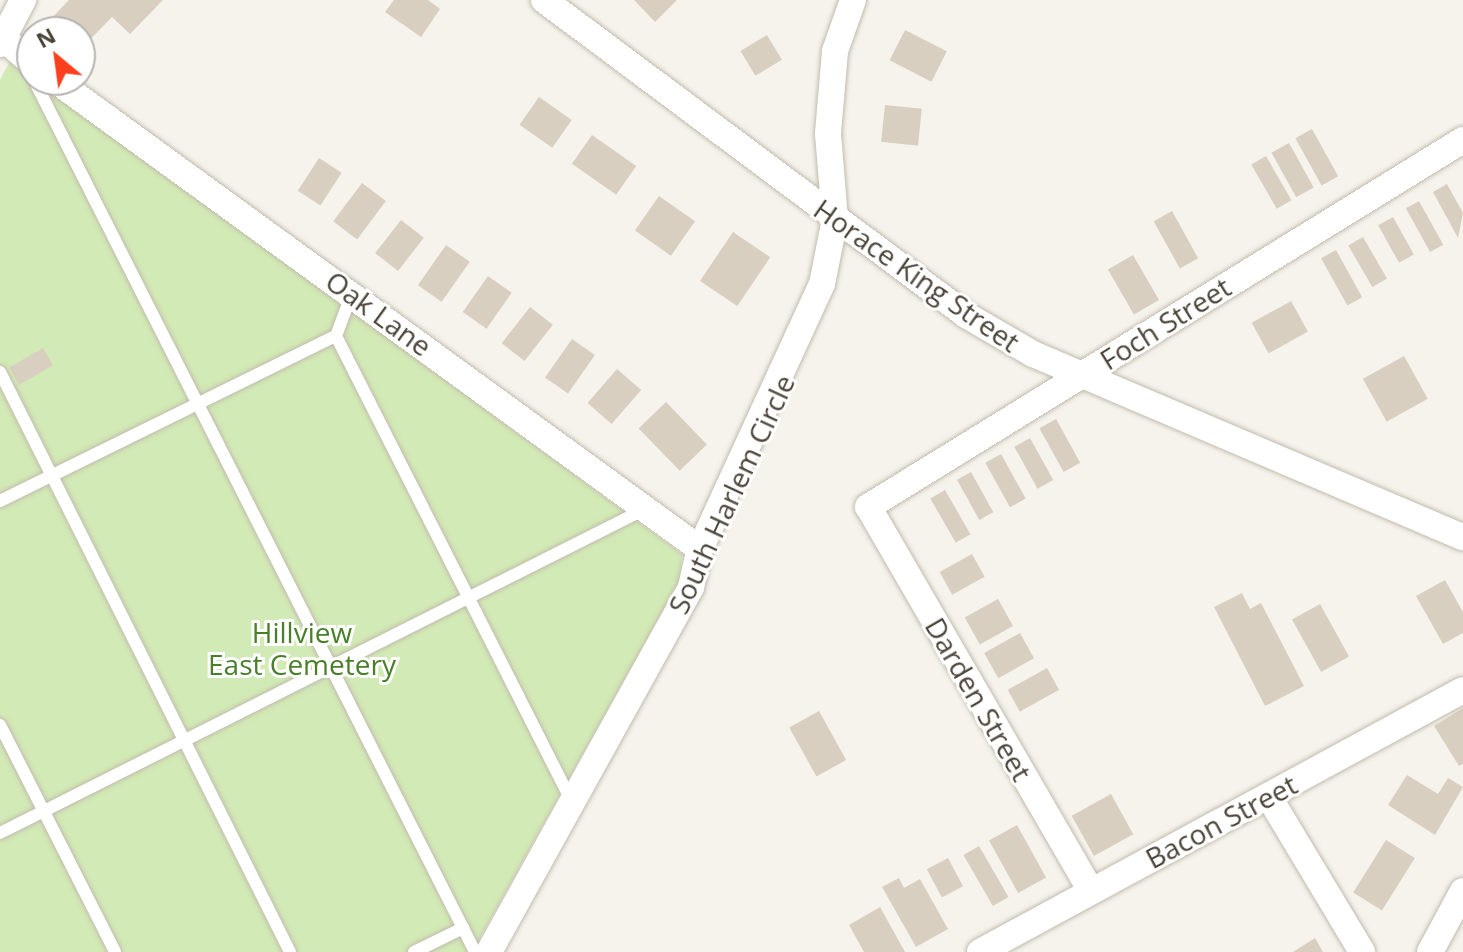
<!DOCTYPE html>
<style>
body{margin:0}
#map{position:relative;width:1463px;height:952px;overflow:hidden;background:#f6f3ec;font-family:"Open Sans",sans-serif}
div>[style]{position:absolute}
[style*='--x']{left:calc(var(--x)*1px);top:calc(var(--y)*1px);width:calc(var(--w)*1px);rotate:calc(var(--a)*1deg)}
.green>*{inset:0;background:#d2eab5}
.building>*{inset:0;background:#d8cfc1;transform-origin:0 0}
.roads{filter:drop-shadow(0 0 2px #c2bbae) drop-shadow(0 0 2px #c2bbae)}
.lane>*{height:12px;margin:-6px;padding:0 6px;transform-origin:6px;border-radius:6px;background:#fff}
.street>*{height:26px;margin:-13px;padding:0 13px;transform-origin:13px;border-radius:13px;background:#fff}
span{translate:-50% -50%;white-space:nowrap;text-align:center;line-height:1.15;-webkit-text-stroke:6px #fff;paint-order:stroke}
.street-label{font-size:28px;color:#4b4439}
.park-label{font-size:28px;color:#4a7f2a}
.north{position:absolute;left:16px;top:16px;width:80px;height:80px;box-sizing:border-box;background:#fff;border:2px solid #b7b4b0;border-radius:50%;rotate:331deg;font-size:22px;font-weight:700;line-height:32px;text-align:center;color:#4b4439}
.north::after{content:'';display:block;margin:auto;width:28px;height:36px;background:#fc3f1d;clip-path:polygon(50% 0,100% 100%,50% 72%,0 100%)}
</style>
<div id="map">
<div class="green">
<i style="clip-path:polygon(10px 61px,682px 554px,680px 580px,472px 952px,0 952px,0 80px)"></i>
</div>
<div class="building">
<i style="clip-path:polygon(69px 0,163px 0,130px 34px,112px 17px,80px 50px,80px 32px,38px 32px)"></i>
<i style="clip-path:polygon(394px 0,428px 0,440px 9px,421px 37px,385px 12px)"></i>
<i style="clip-path:polygon(634px 0,677px 0,655px 22px)"></i>
<i style="left:905px;top:30px;width:47px;height:34px;rotate:27deg"></i>
<i style="left:767px;top:35px;width:29px;height:31px;rotate:59deg"></i>
<i style="left:539px;top:97px;width:40px;height:34px;rotate:35deg"></i>
<i style="left:885px;top:105px;width:37px;height:37px;rotate:6deg"></i>
<i style="left:1312px;top:129px;width:54px;height:19px;rotate:61deg"></i>
<i style="left:592px;top:135px;width:54px;height:35px;rotate:35deg"></i>
<i style="left:1289px;top:143px;width:51px;height:20px;rotate:61deg"></i>
<i style="left:1266px;top:156px;width:51px;height:17px;rotate:60deg"></i>
<i style="left:319px;top:158px;width:27px;height:39px;rotate:33deg"></i>
<i style="left:362px;top:183px;width:30px;height:48px;rotate:37deg"></i>
<i style="clip-path:polygon(1447px 184px,1463px 213px,1458px 238px,1433px 192px)"></i>
<i style="left:659px;top:196px;width:44px;height:42px;rotate:35deg"></i>
<i style="left:1419px;top:201px;width:50px;height:15px;rotate:61deg"></i>
<i style="left:1172px;top:211px;width:54px;height:21px;rotate:61deg"></i>
<i style="left:1393px;top:217px;width:43px;height:17px;rotate:61deg"></i>
<i style="left:401px;top:220px;width:29px;height:42px;rotate:38deg"></i>
<i style="left:733px;top:232px;width:45px;height:59px;rotate:34deg"></i>
<i style="left:1363px;top:237px;width:48px;height:17px;rotate:60deg"></i>
<i style="left:446px;top:245px;width:29px;height:49px;rotate:35deg"></i>
<i style="left:1336px;top:250px;width:54px;height:17px;rotate:61deg"></i>
<i style="left:1133px;top:255px;width:52px;height:29px;rotate:60deg"></i>
<i style="left:488px;top:276px;width:29px;height:44px;rotate:35deg"></i>
<i style="left:1291px;top:301px;width:35px;height:45px;rotate:61deg"></i>
<i style="left:530px;top:307px;width:29px;height:46px;rotate:38deg"></i>
<i style="left:572px;top:339px;width:28px;height:47px;rotate:35deg"></i>
<i style="left:43px;top:348px;width:20px;height:39px;rotate:60deg"></i>
<i style="left:1404px;top:356px;width:49px;height:47px;rotate:61deg"></i>
<i style="left:617px;top:369px;width:32px;height:45px;rotate:41deg"></i>
<i style="left:666px;top:402px;width:59px;height:38px;rotate:46deg"></i>
<i style="left:1056px;top:419px;width:50px;height:19px;rotate:61deg"></i>
<i style="left:1030px;top:438px;width:48px;height:18px;rotate:61deg"></i>
<i style="left:1001px;top:454px;width:51px;height:18px;rotate:61deg"></i>
<i style="left:971px;top:472px;width:46px;height:16px;rotate:61deg"></i>
<i style="left:945px;top:490px;width:51px;height:17px;rotate:60deg"></i>
<i style="left:972px;top:554px;width:26px;height:37px;rotate:61deg"></i>
<i style="clip-path:polygon(1445px 580px,1463px 612px,1463px 633px,1443px 644px,1416px 596px)"></i>
<i style="clip-path:polygon(1242px 593px,1250px 609px,1261px 603px,1304px 686px,1265px 706px,1214px 607px)"></i>
<i style="left:998px;top:599px;width:31px;height:38px;rotate:61deg"></i>
<i style="left:1320px;top:604px;width:60px;height:32px;rotate:61deg"></i>
<i style="left:1020px;top:633px;width:29px;height:41px;rotate:61deg"></i>
<i style="left:1047px;top:668px;width:25px;height:45px;rotate:61deg"></i>
<i style="clip-path:polygon(1463px 708px,1463px 764px,1459px 766px,1434px 726px)"></i>
<i style="left:819px;top:711px;width:56px;height:34px;rotate:61deg"></i>
<i style="clip-path:polygon(1407px 775px,1438px 794px,1448px 778px,1463px 787px,1435px 835px,1388px 805px)"></i>
<i style="left:1111px;top:794px;width:46px;height:45px;rotate:61deg"></i>
<i style="left:1017px;top:825px;width:60px;height:32px;rotate:61deg"></i>
<i style="left:1386px;top:840px;width:34px;height:62px;rotate:32deg"></i>
<i style="left:979px;top:846px;width:59px;height:18px;rotate:60deg"></i>
<i style="left:948px;top:858px;width:32px;height:24px;rotate:62deg"></i>
<i style="clip-path:polygon(899px 878px,904px 888px,920px 879px,948px 929px,916px 947px,882px 887px)"></i>
<i style="clip-path:polygon(880px 907px,905px 952px,864px 952px,849px 925px)"></i>
<i style="clip-path:polygon(1315px 938px,1323px 952px,1293px 952px)"></i>
</div>
<div class="roads">
<div class="lane">
<i style="--x:34;--y:80;--w:977;--a:63.17"></i>
<i style="--x:336;--y:336;--w:522;--a:63.14"></i>
<i style="--x:0;--y:372;--w:648;--a:63.43"></i>
<i style="--x:0;--y:501;--w:374;--a:-26.2"></i>
<i style="--x:336;--y:336;--w:46;--a:-69.6"></i>
<i style="--x:0;--y:725;--w:254;--a:63.1"></i>
<i style="--x:0;--y:833;--w:722;--a:-26.67"></i>
<i style="--x:414;--y:952;--w:55;--a:-26.1"></i>
</div>
<div class="street">
<i style="--x:544;--y:0;--w:527;--a:36.74"></i>
<i style="--x:966;--y:315;--w:78;--a:30.2"></i>
<i style="--x:1033;--y:354;--w:467;--a:23.1"></i>
<i style="--x:3;--y:38;--w:38;--a:41"></i>
<i style="--x:0;--y:44;--w:50;--a:-62.4"></i>
<i style="--x:55;--y:80;--w:797;--a:36.02"></i>
<i style="--x:1269;--y:797;--w:181;--a:59"></i>
<i style="--x:1091;--y:891;--w:444;--a:-120.1"></i>
<i style="--x:868;--y:507;--w:699;--a:-31.67"></i>
<i style="--x:489;--y:952;--w:417;--a:-61"></i>
<i style="--x:691;--y:587;--w:39;--a:-77"></i>
<i style="--x:700;--y:549;--w:292;--a:-65.3"></i>
<i style="--x:822;--y:284;--w:66;--a:-78.7"></i>
<i style="--x:835;--y:219;--w:86;--a:-94.7"></i>
<i style="--x:828;--y:133;--w:82;--a:-85.1"></i>
<i style="--x:835;--y:51;--w:54;--a:-70.6"></i>
<i style="--x:980;--y:952;--w:549;--a:-28.48"></i>
<i style="--x:1430;--y:952;--w:69;--a:-61.6"></i>
</div>
</div>
<div class="street-label">
<span style="left:917px;top:275px;rotate:35deg">Horace King Street</span>
<span style="left:379px;top:313px;rotate:36deg">Oak Lane</span>
<span style="left:1165px;top:323px;rotate:-32deg">Foch Street</span>
<span style="left:731px;top:494px;rotate:-65deg">South Harlem Circle</span>
<span style="left:979px;top:699px;rotate:60deg">Darden Street</span>
<span style="left:1221px;top:821px;rotate:-28deg">Bacon Street</span>
</div>
<div class="park-label">
<span style="left:302px;top:648px">Hillview<br>East Cemetery</span>
</div>
<div class="north">N</div>
</div>
